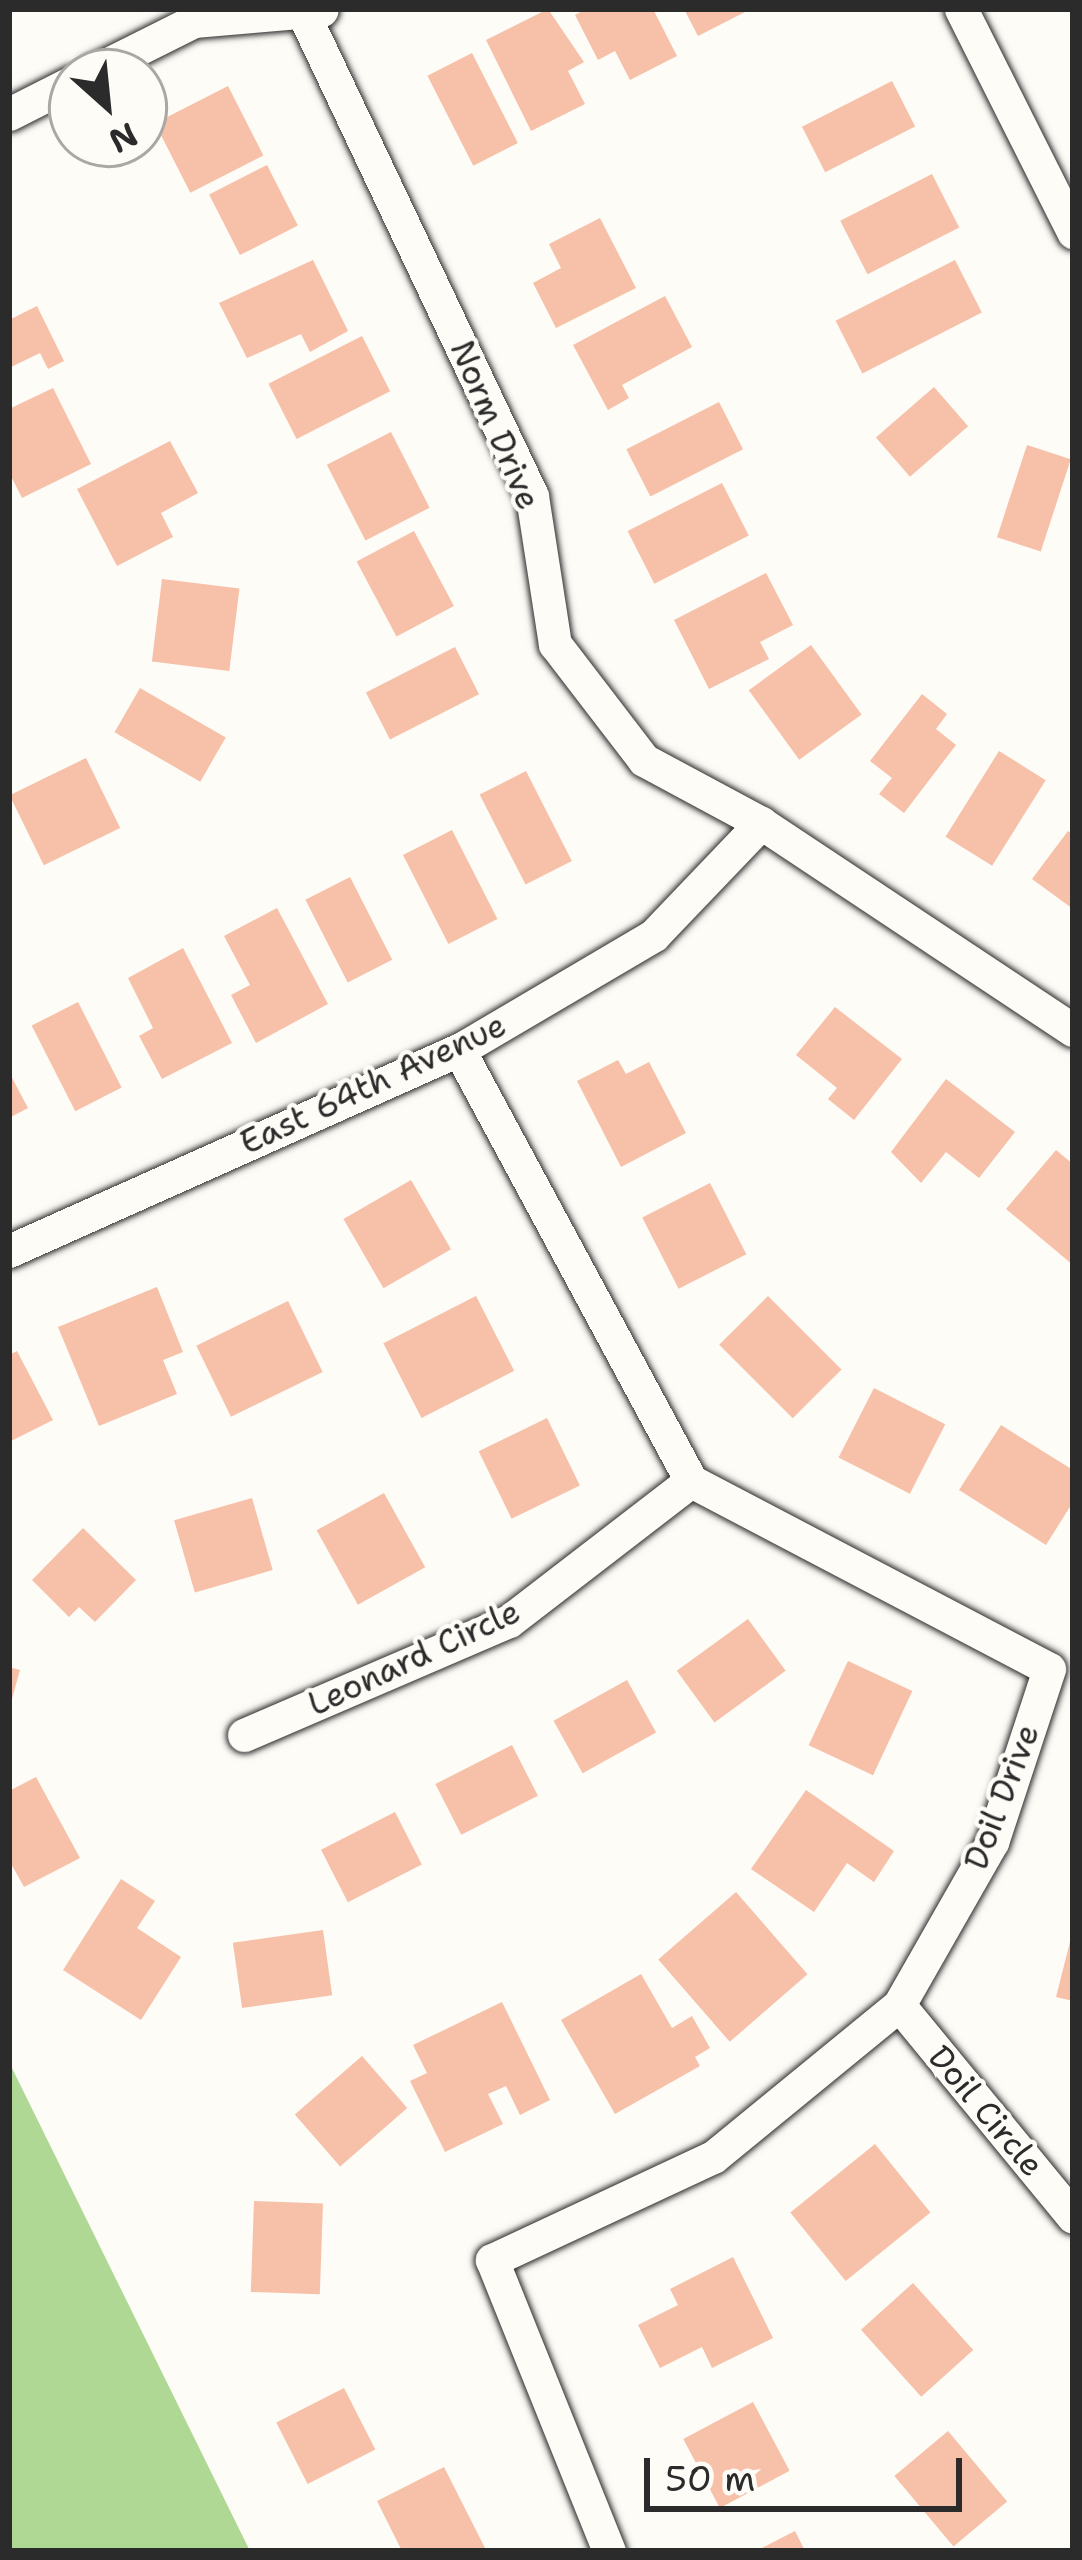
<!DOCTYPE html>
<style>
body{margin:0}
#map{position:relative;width:1082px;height:2560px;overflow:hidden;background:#fdfcf7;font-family:"Shantell Sans",sans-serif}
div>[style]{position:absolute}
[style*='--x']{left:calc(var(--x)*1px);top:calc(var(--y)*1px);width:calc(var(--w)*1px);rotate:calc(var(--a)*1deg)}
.green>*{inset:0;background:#b0d895}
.building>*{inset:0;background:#f7c0a9;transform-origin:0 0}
.roads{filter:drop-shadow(0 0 3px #2b2b2b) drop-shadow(0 0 3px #2b2b2b)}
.minor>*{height:33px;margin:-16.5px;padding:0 16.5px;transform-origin:16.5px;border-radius:16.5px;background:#fdfcf7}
span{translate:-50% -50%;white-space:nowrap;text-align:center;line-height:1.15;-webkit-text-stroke:9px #fdfcf7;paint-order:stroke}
.street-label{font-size:33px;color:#2b2b2b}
.frame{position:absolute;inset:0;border:12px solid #2b2b2b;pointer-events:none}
.north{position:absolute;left:48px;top:48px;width:120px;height:120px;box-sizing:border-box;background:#fdfcf7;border:3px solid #a9a8a5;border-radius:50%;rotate:153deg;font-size:33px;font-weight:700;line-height:48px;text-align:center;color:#2b2b2b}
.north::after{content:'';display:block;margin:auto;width:42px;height:54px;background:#2b2b2b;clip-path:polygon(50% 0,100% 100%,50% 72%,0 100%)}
.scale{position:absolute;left:644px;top:2458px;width:318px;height:54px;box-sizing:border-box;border:6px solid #2b2b2b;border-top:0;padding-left:15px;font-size:36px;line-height:42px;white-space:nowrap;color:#2b2b2b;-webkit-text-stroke:9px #fdfcf7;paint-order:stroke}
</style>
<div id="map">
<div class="green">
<i style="clip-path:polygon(9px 2062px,250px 2551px,251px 2551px,9px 2551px)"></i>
</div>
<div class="building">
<i style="clip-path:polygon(548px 9px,584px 62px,568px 71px,585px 104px,531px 131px,486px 40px)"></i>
<i style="clip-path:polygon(586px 9px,653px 9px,677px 56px,630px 80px,615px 51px,598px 60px,575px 15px)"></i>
<i style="clip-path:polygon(684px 9px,751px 9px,698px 36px)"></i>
<i style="left:472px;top:53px;width:101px;height:50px;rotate:63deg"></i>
<i style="left:892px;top:81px;width:51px;height:101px;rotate:63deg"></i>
<i style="left:228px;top:86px;width:78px;height:82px;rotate:63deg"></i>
<i style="left:267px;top:165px;width:68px;height:65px;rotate:63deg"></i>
<i style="left:932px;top:174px;width:60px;height:103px;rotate:63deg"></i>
<i style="clip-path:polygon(600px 218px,636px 288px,556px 328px,533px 283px,561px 268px,549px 244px)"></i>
<i style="clip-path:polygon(313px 260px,348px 331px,310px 352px,301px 334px,247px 358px,219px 303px)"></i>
<i style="left:955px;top:260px;width:59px;height:134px;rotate:63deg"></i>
<i style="clip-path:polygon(665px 296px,692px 347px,622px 385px,629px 398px,608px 410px,573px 345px)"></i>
<i style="clip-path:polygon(37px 306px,64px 361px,48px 369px,40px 353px,9px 368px,9px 320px)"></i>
<i style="left:362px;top:336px;width:62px;height:105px;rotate:63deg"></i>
<i style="left:934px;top:387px;width:52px;height:77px;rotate:49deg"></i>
<i style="clip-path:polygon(53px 388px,91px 464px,22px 498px,9px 472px,9px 409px)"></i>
<i style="left:719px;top:402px;width:53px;height:104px;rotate:63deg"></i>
<i style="left:391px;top:432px;width:85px;height:72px;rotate:63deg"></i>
<i style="clip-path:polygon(170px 441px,198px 493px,161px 513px,173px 537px,117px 566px,77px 489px)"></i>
<i style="left:1027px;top:445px;width:46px;height:97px;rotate:18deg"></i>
<i style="left:722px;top:483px;width:59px;height:106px;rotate:63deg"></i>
<i style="left:414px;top:531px;width:85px;height:65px;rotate:62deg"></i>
<i style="clip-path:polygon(766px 573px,793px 625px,760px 642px,769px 659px,709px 689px,674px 620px)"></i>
<i style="left:162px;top:579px;width:78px;height:83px;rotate:7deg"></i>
<i style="left:811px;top:645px;width:86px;height:77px;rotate:54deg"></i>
<i style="left:455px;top:647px;width:53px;height:100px;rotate:63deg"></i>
<i style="left:140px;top:688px;width:99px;height:51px;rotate:30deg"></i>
<i style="clip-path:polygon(922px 694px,947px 714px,936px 729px,956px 745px,904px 813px,879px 794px,892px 778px,870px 761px)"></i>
<i style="left:999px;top:751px;width:55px;height:101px;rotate:32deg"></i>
<i style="left:86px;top:758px;width:78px;height:85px;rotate:64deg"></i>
<i style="left:526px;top:771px;width:101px;height:52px;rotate:63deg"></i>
<i style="left:452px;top:830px;width:100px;height:55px;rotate:63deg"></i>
<i style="clip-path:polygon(1068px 831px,1073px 834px,1073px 909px,1032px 879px)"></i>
<i style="left:350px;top:877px;width:93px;height:50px;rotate:63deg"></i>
<i style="clip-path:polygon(277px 908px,328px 1004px,256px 1043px,231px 995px,250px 985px,224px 936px)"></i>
<i style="clip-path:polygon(183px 948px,232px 1043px,162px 1079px,139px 1036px,153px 1028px,128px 978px)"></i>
<i style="left:78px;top:1002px;width:96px;height:52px;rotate:63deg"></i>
<i style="clip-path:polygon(835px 1007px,902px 1059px,854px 1120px,828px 1099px,837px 1088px,796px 1055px)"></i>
<i style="clip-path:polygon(618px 1060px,626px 1074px,649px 1062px,686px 1133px,621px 1167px,577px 1081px)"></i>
<i style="clip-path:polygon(9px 1072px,28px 1108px,9px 1118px)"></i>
<i style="clip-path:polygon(946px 1079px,1015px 1132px,979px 1178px,946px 1152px,921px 1183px,891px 1152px)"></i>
<i style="clip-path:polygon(1056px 1150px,1073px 1164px,1073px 1265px,1006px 1209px)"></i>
<i style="left:411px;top:1180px;width:80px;height:78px;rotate:60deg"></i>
<i style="left:710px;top:1183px;width:80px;height:76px;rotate:63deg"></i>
<i style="clip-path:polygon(157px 1287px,183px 1352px,163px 1360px,177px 1394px,99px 1426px,58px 1327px)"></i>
<i style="left:476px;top:1296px;width:84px;height:104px;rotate:63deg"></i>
<i style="left:768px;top:1296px;width:104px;height:69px;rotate:45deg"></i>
<i style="left:288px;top:1301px;width:79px;height:102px;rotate:64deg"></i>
<i style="clip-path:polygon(17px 1351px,53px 1420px,9px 1442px,9px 1355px)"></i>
<i style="left:874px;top:1388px;width:80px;height:78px;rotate:27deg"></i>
<i style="left:547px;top:1418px;width:75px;height:76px;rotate:64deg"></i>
<i style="clip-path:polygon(1001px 1425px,1073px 1470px,1073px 1502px,1046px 1545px,959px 1490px)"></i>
<i style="left:384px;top:1493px;width:85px;height:77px;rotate:61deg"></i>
<i style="left:252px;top:1498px;width:75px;height:81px;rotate:74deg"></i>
<i style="clip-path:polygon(83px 1528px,136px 1580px,95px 1622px,79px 1607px,69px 1617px,32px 1580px)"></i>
<i style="left:748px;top:1619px;width:64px;height:88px;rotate:54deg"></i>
<i style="left:848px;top:1661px;width:71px;height:93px;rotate:25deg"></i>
<i style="clip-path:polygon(9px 1667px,20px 1670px,10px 1706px,9px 1706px)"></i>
<i style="left:627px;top:1680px;width:60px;height:84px;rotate:61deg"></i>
<i style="left:512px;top:1745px;width:57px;height:86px;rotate:63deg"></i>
<i style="clip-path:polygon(36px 1777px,80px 1858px,24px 1887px,9px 1860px,9px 1791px)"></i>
<i style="clip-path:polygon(806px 1790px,894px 1851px,874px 1882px,847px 1863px,814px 1912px,751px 1869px)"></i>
<i style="left:395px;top:1812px;width:59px;height:83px;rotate:63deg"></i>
<i style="clip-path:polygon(121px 1879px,155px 1901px,137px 1928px,181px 1957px,141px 2020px,63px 1970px)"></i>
<i style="left:736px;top:1892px;width:109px;height:103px;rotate:49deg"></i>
<i style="left:323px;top:1930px;width:66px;height:91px;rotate:82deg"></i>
<i style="clip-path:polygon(1073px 1930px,1073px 2001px,1056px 1997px)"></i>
<i style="clip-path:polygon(641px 1974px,672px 2028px,692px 2016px,710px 2048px,695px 2057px,700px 2066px,615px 2114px,561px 2020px)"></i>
<i style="clip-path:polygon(502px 2002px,550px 2100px,520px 2115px,506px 2086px,488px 2094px,503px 2124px,445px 2152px,410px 2081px,427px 2073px,413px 2045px)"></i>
<i style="left:362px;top:2056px;width:69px;height:89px;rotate:49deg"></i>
<i style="left:875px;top:2144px;width:88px;height:109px;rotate:51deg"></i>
<i style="left:254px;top:2201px;width:69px;height:91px;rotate:2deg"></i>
<i style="clip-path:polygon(733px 2257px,773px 2338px,712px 2368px,702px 2347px,660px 2368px,638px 2325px,678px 2305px,670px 2289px)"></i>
<i style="left:913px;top:2283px;width:90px;height:70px;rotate:48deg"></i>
<i style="left:344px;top:2388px;width:69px;height:76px;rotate:63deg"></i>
<i style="left:753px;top:2402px;width:78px;height:79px;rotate:62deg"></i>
<i style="left:948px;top:2431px;width:92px;height:70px;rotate:50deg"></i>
<i style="clip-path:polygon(444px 2467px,485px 2548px,402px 2551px,377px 2501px)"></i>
<i style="clip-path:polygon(795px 2531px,805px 2551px,756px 2551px)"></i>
</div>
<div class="roads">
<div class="minor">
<i style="--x:961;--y:9;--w:250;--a:63.3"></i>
<i style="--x:305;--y:17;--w:530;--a:64.64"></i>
<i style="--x:532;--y:496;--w:150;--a:81.2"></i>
<i style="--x:555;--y:644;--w:146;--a:52.5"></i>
<i style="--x:644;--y:760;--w:133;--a:28.3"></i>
<i style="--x:761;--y:823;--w:374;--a:33.6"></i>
<i style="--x:92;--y:72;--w:114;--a:-26.6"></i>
<i style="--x:194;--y:21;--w:128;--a:-4.9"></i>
<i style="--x:9;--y:114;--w:71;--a:-26.9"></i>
<i style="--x:459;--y:1050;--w:489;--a:61.7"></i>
<i style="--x:691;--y:1481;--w:404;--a:27.7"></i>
<i style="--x:1049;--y:1669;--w:182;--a:108.2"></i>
<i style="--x:992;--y:1842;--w:188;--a:119.7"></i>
<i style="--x:899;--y:2005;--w:240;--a:140.7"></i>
<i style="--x:713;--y:2157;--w:244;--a:155"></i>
<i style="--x:492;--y:2260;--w:314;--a:68.1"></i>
<i style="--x:9;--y:1251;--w:493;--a:-24.1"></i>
<i style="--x:459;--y:1050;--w:226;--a:-30.5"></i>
<i style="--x:654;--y:935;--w:155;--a:-46.3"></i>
<i style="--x:244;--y:1735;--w:288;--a:-23.3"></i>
<i style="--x:509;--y:1621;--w:230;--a:-37.6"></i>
<i style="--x:899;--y:2005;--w:274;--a:50.6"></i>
</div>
</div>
<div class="street-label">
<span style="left:495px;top:425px;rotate:67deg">Norm Drive</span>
<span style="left:373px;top:1084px;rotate:-25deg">East 64th Avenue</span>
<span style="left:414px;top:1658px;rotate:-25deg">Leonard Circle</span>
<span style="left:1002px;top:1797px;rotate:-69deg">Doil Drive</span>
<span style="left:986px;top:2111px;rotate:50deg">Doil Circle</span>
</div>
<div class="frame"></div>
<div class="north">N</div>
<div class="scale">50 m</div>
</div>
